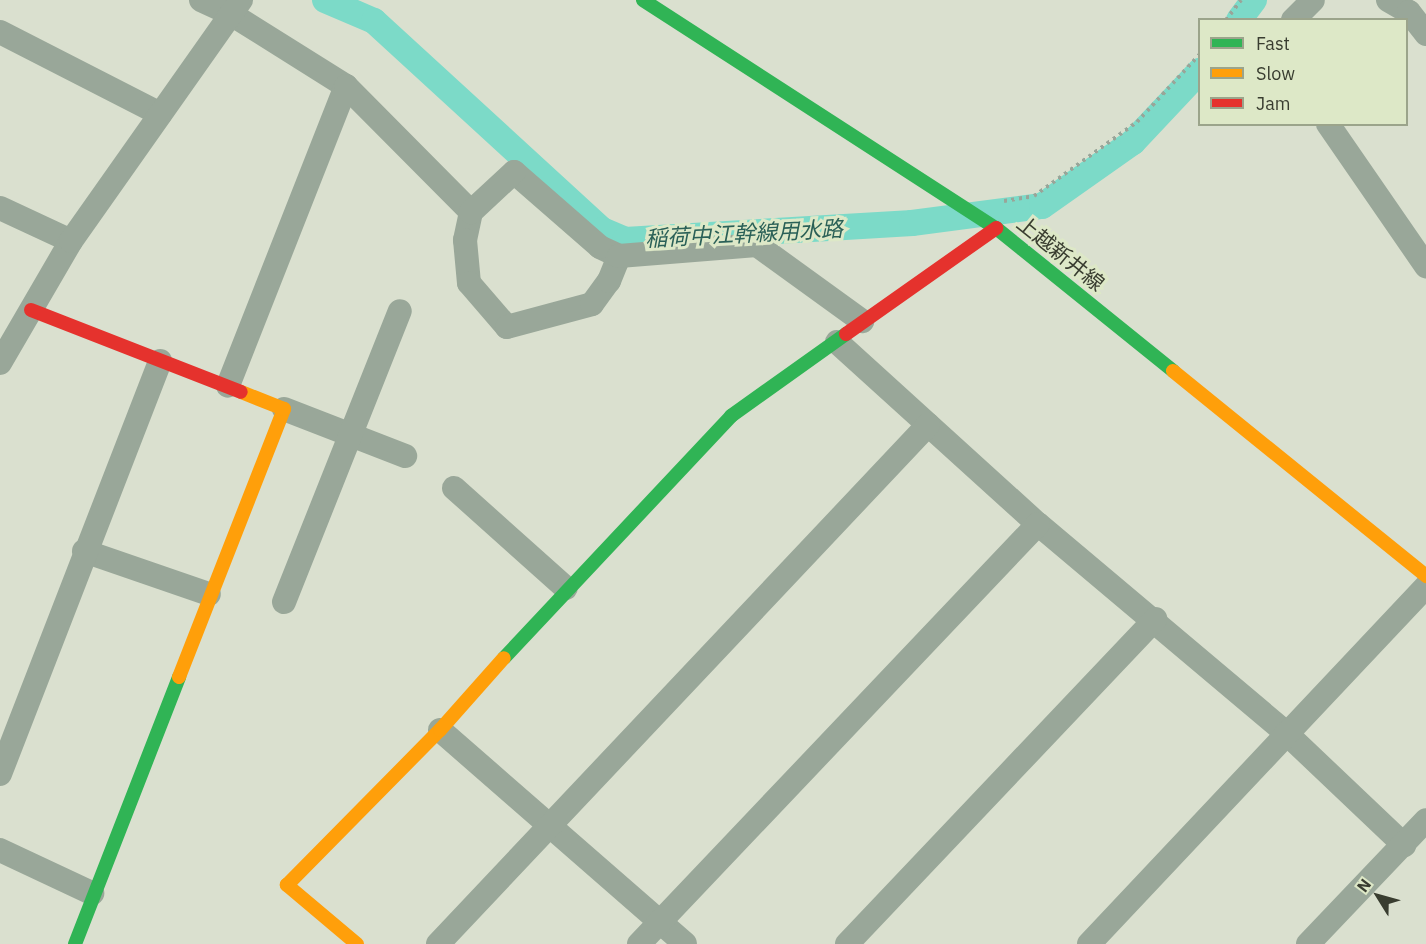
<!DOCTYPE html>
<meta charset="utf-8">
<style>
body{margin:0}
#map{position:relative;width:1426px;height:944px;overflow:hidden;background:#dae0cf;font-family:"IBM Plex Sans","Noto Sans JP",sans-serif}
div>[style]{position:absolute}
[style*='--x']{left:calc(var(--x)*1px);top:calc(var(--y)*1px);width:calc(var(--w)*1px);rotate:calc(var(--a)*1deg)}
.canal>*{height:26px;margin:-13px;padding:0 13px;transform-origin:13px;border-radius:13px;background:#7cdac8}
.path>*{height:4px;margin-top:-2px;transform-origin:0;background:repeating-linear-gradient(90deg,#99a599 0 3px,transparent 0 7.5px)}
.street>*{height:24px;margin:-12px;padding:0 12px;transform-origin:12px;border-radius:12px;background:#99a799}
.fast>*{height:14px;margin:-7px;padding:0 7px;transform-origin:7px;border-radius:7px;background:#30b455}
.slow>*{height:14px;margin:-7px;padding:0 7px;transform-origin:7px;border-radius:7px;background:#ff9f0a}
.jam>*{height:14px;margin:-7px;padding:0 7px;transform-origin:7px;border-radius:7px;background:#e5322d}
span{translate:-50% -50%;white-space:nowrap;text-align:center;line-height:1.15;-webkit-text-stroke:6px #dde8c7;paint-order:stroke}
.street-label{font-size:21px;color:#393d30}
.water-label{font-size:22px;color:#2a6057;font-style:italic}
.legend{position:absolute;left:1198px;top:18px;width:210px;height:108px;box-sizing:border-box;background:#dde8c7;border:2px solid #9ba48b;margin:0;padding:8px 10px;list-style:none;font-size:18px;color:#393d30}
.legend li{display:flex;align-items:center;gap:12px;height:30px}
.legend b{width:30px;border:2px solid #9ba48b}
.north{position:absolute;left:1348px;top:866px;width:60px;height:60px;-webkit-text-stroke:4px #dde8c7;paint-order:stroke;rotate:307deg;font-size:16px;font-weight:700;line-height:24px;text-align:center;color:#393d30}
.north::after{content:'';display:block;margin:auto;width:21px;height:27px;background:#393d30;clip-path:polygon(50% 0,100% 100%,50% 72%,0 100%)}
</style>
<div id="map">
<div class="canal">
<i style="--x:325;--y:0;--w:53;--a:23.2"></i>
<i style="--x:374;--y:21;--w:309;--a:42.5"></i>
<i style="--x:602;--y:230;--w:25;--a:23"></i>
<i style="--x:625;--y:240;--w:288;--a:-3.4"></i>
<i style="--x:912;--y:223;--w:131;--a:-7.5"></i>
<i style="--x:1042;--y:206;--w:111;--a:-35.1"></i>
<i style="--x:1133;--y:142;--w:98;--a:-46.7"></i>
<i style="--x:1239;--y:20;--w:25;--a:-53"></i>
</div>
<div class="path">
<i style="--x:1226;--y:20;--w:25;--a:-53"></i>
<i style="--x:1004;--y:201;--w:30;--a:-9"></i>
<i style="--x:1034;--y:196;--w:127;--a:-35.7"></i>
<i style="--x:1137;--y:122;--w:93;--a:-47.2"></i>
</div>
<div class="street">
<i style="--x:201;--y:0;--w:33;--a:25"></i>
<i style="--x:231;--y:14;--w:136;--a:32.1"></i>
<i style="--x:346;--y:86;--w:322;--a:111.5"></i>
<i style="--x:1388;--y:0;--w:24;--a:30"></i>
<i style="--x:1409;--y:12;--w:28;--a:52"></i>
<i style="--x:1293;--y:20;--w:28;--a:-45"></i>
<i style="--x:0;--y:32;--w:180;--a:27.1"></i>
<i style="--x:346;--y:86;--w:177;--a:45.2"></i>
<i style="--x:471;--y:212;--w:29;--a:102"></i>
<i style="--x:465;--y:240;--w:43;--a:84.7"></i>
<i style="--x:469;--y:283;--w:58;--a:49.2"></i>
<i style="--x:507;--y:327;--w:88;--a:-15.1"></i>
<i style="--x:592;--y:304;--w:29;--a:-54"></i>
<i style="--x:609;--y:281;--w:27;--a:-68"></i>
<i style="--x:619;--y:256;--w:21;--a:-155"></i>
<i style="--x:600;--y:247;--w:114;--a:-138.9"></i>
<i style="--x:514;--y:172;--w:59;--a:137.1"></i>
<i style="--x:1328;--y:124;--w:173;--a:55.4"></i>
<i style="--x:0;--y:208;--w:78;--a:24.9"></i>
<i style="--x:619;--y:256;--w:138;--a:-4.6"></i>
<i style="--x:757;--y:245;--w:130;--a:35.9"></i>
<i style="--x:837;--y:342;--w:271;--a:42.2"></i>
<i style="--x:1038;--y:524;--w:324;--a:40.1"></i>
<i style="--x:1286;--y:733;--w:163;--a:43.5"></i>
<i style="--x:0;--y:363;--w:141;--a:-59.8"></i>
<i style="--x:71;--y:241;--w:295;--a:-54.8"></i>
<i style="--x:284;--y:409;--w:130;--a:21.2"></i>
<i style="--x:454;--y:488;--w:150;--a:41.8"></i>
<i style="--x:84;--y:551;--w:132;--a:19"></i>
<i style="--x:284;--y:602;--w:313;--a:-68.3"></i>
<i style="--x:440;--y:730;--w:325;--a:41.1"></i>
<i style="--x:0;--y:774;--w:443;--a:-68.8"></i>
<i style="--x:0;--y:850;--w:102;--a:25.1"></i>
<i style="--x:438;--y:944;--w:714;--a:-46.65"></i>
<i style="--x:639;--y:944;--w:579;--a:-46.47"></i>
<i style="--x:847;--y:944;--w:448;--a:-46.5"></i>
<i style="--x:1089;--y:944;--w:492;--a:-46.7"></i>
<i style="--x:1308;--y:944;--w:171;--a:-46.4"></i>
</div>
<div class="fast">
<i style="--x:643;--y:0;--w:420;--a:32.9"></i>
<i style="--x:996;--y:228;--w:228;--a:38.9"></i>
<i style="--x:504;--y:658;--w:332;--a:-46.8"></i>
<i style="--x:731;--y:416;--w:141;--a:-35.5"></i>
<i style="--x:75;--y:944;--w:287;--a:-68.7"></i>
</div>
<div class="slow">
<i style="--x:1173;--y:371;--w:326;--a:39"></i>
<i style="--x:179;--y:677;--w:288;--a:-68.6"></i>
<i style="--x:284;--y:409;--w:46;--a:-158.4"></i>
<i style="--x:357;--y:944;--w:92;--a:-139.9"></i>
<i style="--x:287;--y:885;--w:218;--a:-45.4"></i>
<i style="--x:440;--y:730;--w:96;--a:-48.4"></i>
</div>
<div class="jam">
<i style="--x:31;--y:310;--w:225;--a:21.3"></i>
<i style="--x:846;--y:334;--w:184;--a:-35.2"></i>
</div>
<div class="street-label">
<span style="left:1061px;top:253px;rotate:39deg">上越新井線</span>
</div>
<div class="water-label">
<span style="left:744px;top:233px;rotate:-3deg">稲荷中江幹線用水路</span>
</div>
<ul class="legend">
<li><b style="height:8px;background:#30b455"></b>Fast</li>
<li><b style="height:8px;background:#ff9f0a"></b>Slow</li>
<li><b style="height:8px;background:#e5322d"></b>Jam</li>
</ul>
<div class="north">N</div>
</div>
